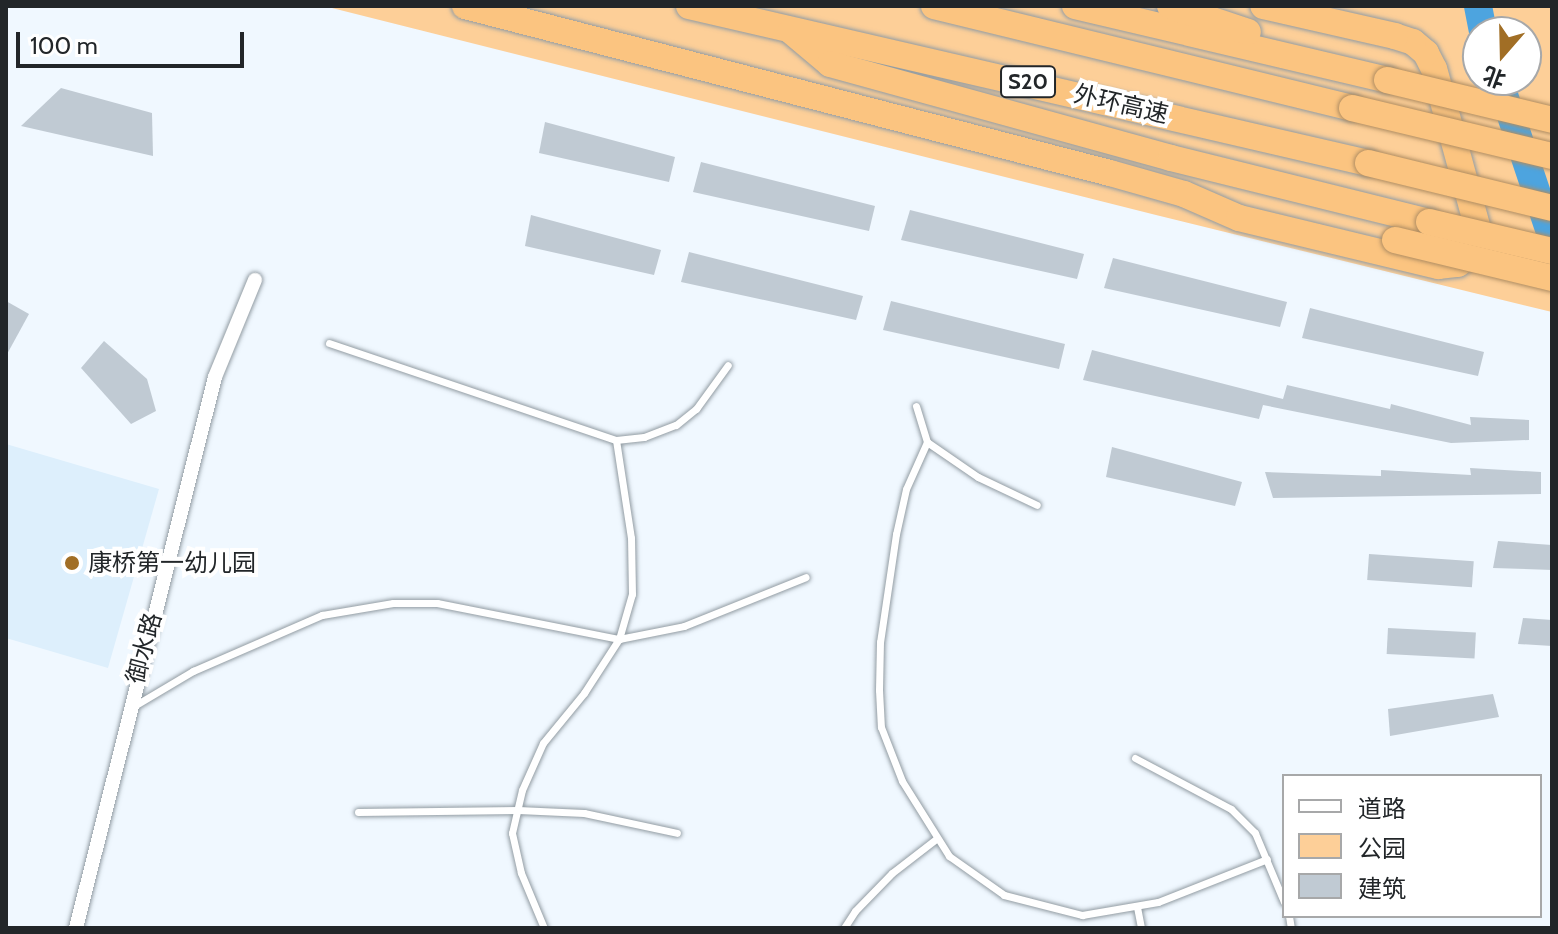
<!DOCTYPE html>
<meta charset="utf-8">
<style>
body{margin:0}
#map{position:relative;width:1558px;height:934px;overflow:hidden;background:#f0f8ff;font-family:Cabin,"Noto Sans SC",sans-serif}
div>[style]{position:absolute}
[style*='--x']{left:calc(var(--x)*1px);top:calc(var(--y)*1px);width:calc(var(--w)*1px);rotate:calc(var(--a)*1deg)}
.built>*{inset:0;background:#ddeffc}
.green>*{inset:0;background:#fdcf98}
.river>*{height:28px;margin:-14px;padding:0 14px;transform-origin:14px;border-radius:14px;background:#4da4df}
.building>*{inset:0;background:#c0cad3;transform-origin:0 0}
.roads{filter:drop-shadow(0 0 2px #929ca3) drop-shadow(0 0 2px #929ca3)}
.service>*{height:7px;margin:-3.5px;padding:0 3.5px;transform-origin:3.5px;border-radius:3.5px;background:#fff}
.minor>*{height:14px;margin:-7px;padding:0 7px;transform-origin:7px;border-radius:7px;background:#fff}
.motorway>*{height:26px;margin:-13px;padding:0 13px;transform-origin:13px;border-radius:13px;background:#fbc480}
.bridges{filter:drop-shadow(0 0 2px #af8d62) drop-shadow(0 0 2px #af8d62)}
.motorway-bridge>*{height:26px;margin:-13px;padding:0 13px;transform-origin:13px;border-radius:13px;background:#fbc480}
.dots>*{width:22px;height:22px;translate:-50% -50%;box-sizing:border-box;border:4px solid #fff;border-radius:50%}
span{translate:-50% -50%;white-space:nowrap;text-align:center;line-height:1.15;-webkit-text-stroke:8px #fff;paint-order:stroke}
.shield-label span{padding:2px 6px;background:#fff;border:2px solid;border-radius:6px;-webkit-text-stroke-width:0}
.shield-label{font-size:22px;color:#222629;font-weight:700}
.street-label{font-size:24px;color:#222629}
.poi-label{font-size:24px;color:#222629}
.left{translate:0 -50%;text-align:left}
.frame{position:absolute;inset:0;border:8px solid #222629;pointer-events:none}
.legend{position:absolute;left:1282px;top:774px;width:260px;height:144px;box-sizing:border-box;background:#fff;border:2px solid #a7a8a9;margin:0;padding:10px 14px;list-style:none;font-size:24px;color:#222629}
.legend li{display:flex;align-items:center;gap:16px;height:40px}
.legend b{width:40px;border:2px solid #a7a8a9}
.north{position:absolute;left:1462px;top:16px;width:80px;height:80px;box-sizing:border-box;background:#fff;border:2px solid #a7a8a9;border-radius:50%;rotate:200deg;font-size:22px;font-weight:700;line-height:32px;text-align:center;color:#222629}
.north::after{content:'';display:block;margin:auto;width:28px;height:36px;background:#a16e25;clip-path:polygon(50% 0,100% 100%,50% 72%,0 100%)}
.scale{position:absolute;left:16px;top:32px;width:228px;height:36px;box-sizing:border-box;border:4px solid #222629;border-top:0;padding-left:10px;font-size:24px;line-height:28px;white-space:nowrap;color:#222629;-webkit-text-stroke:6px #fff;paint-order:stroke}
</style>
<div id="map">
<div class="built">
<i style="clip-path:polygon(6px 444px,159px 489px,108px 668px,6px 638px)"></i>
</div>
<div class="green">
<i style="clip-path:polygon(evenodd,324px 6px,1552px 6px,1552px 312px,1156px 215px,324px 6px,1478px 32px,1526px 32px,1526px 80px,1478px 80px,1478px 32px)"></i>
</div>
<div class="river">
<i style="--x:1478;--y:6;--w:26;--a:79"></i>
<i style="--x:1499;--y:80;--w:167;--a:71.5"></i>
</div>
<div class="building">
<i style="clip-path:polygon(61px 88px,152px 113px,153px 156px,21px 126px)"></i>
<i style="clip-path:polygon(545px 122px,675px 157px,669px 182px,539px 153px)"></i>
<i style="clip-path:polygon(701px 162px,875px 206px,869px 231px,693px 192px)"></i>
<i style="clip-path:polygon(910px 210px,1084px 254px,1077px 279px,901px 240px)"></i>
<i style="clip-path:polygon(531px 215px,661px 250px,654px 275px,525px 246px)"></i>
<i style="clip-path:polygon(689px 252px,863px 296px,856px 320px,681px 282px)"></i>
<i style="clip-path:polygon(1113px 258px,1287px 302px,1280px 327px,1104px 288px)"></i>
<i style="clip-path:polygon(6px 301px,29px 314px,6px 356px)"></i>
<i style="clip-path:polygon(891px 301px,1065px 344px,1059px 369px,883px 330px)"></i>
<i style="clip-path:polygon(1310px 308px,1484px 352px,1478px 376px,1302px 338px)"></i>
<i style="clip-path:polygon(104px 341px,147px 379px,156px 411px,131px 424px,81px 368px)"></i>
<i style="clip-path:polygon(1092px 350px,1283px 399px,1287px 385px,1390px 409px,1391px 404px,1471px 425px,1470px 417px,1529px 420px,1529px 440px,1451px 443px,1263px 405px,1259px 419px,1083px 380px)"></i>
<i style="clip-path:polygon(1112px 447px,1242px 482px,1235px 506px,1106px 477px)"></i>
<i style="clip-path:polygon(1470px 468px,1541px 472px,1541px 494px,1273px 498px,1265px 472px,1381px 476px,1381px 470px,1471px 475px)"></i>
<i style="clip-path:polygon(1498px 541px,1552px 545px,1552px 570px,1493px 568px)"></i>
<i style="left:1369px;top:554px;width:105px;height:26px;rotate:4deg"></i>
<i style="clip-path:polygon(1523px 618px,1552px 620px,1552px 646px,1518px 644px)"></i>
<i style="left:1388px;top:628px;width:88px;height:26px;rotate:3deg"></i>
<i style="clip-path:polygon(1493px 694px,1499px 717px,1390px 736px,1388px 709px)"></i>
</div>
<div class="roads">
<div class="service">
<i style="--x:329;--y:343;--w:303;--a:18.7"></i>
<i style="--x:616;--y:440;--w:28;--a:-6"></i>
<i style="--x:644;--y:437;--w:34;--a:-21"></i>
<i style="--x:676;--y:425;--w:26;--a:-39"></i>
<i style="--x:696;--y:409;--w:54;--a:-54"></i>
<i style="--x:916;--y:406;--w:38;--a:73"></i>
<i style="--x:927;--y:442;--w:62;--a:34.5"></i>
<i style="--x:978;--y:477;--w:65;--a:25.4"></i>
<i style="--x:927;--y:442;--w:51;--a:114.1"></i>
<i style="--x:906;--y:489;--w:46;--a:102.5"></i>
<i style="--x:896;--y:534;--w:109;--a:98.4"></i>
<i style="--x:880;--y:642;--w:48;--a:91.2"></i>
<i style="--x:879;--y:690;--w:37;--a:87"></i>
<i style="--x:881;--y:727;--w:58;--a:68.7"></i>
<i style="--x:902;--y:781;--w:89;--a:57.9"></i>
<i style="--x:949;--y:856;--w:67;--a:35.3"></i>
<i style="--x:1004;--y:895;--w:81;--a:14.4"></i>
<i style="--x:1082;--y:915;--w:77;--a:-9.7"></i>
<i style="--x:1158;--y:902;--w:117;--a:-21.5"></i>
<i style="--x:134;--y:706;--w:69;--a:-30.7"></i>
<i style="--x:193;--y:671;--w:141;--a:-23.5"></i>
<i style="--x:322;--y:615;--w:72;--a:-9.6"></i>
<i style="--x:393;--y:603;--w:44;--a:0"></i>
<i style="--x:437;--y:603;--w:186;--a:11.2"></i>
<i style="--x:619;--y:639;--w:66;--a:-11.3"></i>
<i style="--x:684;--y:626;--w:131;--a:-21.9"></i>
<i style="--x:1135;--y:758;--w:109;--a:28"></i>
<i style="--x:1231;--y:809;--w:34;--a:45"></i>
<i style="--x:1255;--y:833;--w:75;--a:67.2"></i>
<i style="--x:358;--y:812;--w:160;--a:-0.7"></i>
<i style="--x:518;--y:810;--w:66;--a:2.6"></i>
<i style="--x:584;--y:813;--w:95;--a:12.1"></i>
<i style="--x:1137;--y:907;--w:21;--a:79"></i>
<i style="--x:1289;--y:916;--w:12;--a:81"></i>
<i style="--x:544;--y:928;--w:60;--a:-112.7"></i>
<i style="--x:521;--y:873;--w:41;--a:-102.7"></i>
<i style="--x:512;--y:833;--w:44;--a:-76.9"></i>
<i style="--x:522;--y:790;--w:51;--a:-65.9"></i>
<i style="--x:543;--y:743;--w:65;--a:-50.6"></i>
<i style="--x:584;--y:693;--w:64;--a:-57.1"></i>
<i style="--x:619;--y:639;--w:47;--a:-73.9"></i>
<i style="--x:632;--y:594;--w:56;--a:-91"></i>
<i style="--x:631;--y:538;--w:99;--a:-98.7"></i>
<i style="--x:844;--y:928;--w:20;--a:-57"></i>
<i style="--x:855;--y:911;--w:53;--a:-45.8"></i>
<i style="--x:892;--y:873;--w:56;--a:-37.7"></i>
</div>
<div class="minor">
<i style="--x:76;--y:928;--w:568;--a:-75.84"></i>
<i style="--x:215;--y:377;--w:105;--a:-67.6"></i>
</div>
<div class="motorway">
<i style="--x:465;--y:6;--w:666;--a:14.52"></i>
<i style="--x:1110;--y:173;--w:77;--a:15.8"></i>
<i style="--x:1184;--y:194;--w:60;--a:23.6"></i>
<i style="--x:1239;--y:218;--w:205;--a:13.6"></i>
<i style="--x:1438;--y:266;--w:20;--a:-6"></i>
<i style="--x:1458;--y:264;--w:22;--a:-39"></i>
<i style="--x:1475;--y:250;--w:17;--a:-77"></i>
<i style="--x:1479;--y:233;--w:170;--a:-105.3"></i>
<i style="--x:1434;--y:69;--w:18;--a:-117"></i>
<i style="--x:1426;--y:53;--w:17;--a:-140"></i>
<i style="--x:1413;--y:42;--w:19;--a:-162"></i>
<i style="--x:1395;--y:36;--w:135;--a:-167.2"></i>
<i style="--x:689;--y:6;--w:697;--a:13.02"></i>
<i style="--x:934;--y:6;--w:430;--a:13.7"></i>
<i style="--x:1075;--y:6;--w:321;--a:13.3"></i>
<i style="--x:1170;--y:6;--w:82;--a:18.4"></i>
<i style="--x:791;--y:31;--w:51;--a:40.2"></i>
<i style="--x:830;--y:64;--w:354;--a:15.4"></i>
<i style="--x:1171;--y:158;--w:266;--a:13.9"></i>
</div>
</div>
<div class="bridges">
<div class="motorway-bridge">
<i style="--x:1387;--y:80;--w:170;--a:13.6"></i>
<i style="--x:1352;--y:108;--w:206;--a:13.5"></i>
<i style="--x:1368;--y:163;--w:189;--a:13.7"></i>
<i style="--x:1429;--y:222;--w:126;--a:13.3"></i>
<i style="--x:1395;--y:240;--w:162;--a:13.6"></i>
</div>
</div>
<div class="dots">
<i style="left:72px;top:563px;background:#a16e25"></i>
</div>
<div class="shield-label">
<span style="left:1028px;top:82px">S20</span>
</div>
<div class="street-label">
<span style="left:1121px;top:104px;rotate:13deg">外环高速</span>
<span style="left:144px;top:648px;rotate:-75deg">御水路</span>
</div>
<div class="poi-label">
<span class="left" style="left:88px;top:563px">康桥第一幼儿园</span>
</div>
<div class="frame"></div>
<ul class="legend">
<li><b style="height:10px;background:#fff"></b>道路</li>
<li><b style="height:22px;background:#fdcf98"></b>公园</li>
<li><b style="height:22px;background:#c0cad3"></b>建筑</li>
</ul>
<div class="north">北</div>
<div class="scale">100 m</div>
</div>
